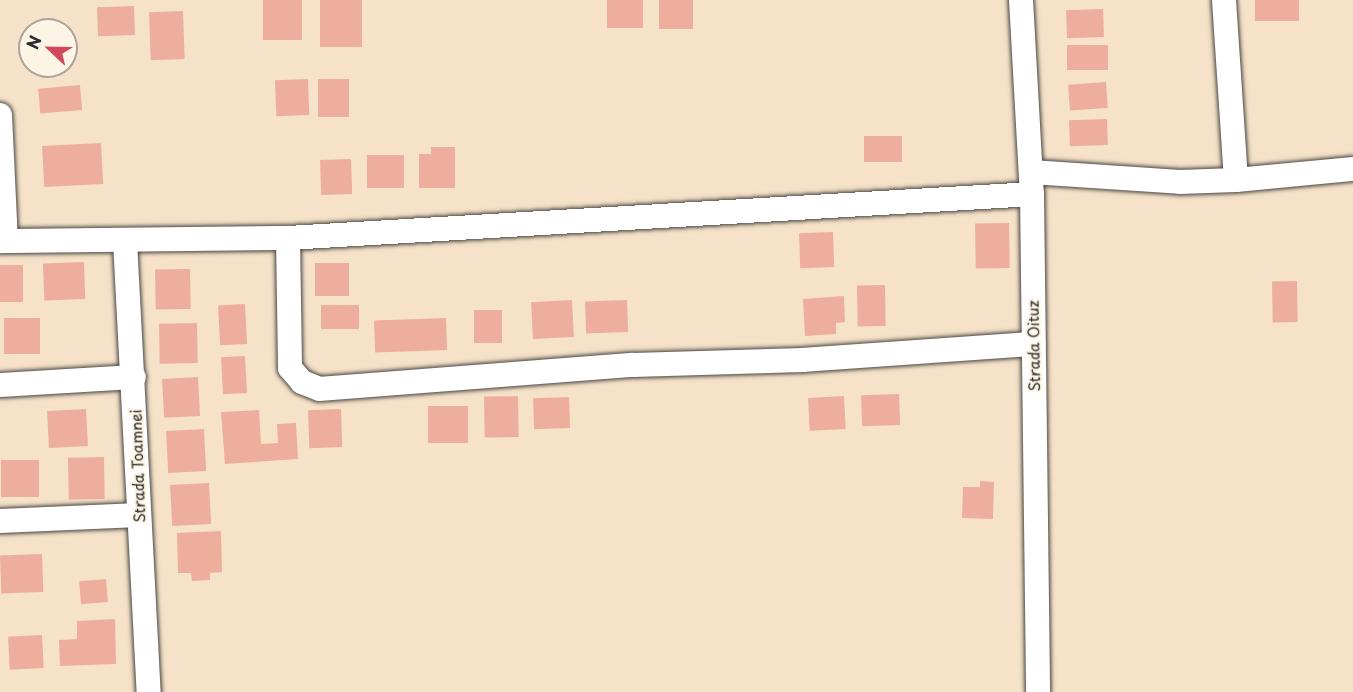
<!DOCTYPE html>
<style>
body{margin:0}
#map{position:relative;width:1353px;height:692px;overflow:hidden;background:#f6e2c8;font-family:"Playpen Sans",sans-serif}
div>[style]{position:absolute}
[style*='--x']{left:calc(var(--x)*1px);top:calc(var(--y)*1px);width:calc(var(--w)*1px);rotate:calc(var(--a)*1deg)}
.building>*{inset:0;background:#eeae9e;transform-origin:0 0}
.roads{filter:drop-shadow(0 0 2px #494643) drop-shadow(0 0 2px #494643)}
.street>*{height:24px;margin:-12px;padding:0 12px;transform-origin:12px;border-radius:12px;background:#fff}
span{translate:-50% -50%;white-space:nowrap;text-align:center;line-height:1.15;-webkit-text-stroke:4.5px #fcf5e5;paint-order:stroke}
.street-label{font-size:15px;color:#2b2b2b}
.north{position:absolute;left:18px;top:18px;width:60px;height:60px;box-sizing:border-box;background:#fcf5e5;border:2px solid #a8a49b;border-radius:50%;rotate:292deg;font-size:16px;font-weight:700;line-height:24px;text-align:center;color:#2b2b2b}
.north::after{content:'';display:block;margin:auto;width:21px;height:27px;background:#d1495b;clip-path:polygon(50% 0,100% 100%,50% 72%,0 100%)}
</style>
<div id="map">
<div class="building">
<i style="left:263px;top:0;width:39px;height:40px"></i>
<i style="left:320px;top:0;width:42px;height:47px"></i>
<i style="left:607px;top:0;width:36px;height:28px"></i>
<i style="left:659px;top:0;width:34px;height:29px"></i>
<i style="left:1255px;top:0;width:44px;height:21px"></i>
<i style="left:134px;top:6px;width:29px;height:37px;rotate:88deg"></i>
<i style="left:1103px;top:9px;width:28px;height:37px;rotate:88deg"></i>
<i style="left:183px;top:11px;width:48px;height:34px;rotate:88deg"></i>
<i style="left:1108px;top:45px;width:25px;height:41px;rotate:90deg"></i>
<i style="left:308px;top:79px;width:36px;height:33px;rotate:88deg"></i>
<i style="left:349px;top:79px;width:38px;height:31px;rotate:90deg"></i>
<i style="left:1106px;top:82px;width:26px;height:38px;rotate:86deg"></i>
<i style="left:80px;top:85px;width:25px;height:42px;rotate:85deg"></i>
<i style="left:1107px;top:119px;width:26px;height:38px;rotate:88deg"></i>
<i style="left:902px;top:136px;width:26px;height:38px;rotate:90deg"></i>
<i style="left:101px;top:143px;width:41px;height:59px;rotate:87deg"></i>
<i style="clip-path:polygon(431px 147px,455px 147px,455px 188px,419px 188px,419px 154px,431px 154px)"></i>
<i style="left:404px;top:155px;width:33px;height:37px;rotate:90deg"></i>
<i style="left:351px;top:159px;width:35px;height:31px;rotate:88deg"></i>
<i style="left:1009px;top:223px;width:45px;height:34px;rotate:89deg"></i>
<i style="left:833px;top:232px;width:35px;height:34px;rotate:88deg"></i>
<i style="left:84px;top:262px;width:37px;height:41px;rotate:88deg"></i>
<i style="left:349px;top:263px;width:33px;height:34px;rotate:90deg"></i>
<i style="left:0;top:265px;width:23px;height:37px"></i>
<i style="left:190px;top:269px;width:40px;height:35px;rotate:89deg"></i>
<i style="left:1297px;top:281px;width:41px;height:25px;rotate:89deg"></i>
<i style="left:885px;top:285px;width:41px;height:28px;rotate:89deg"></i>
<i style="clip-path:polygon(844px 296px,845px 322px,836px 323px,836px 334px,805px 336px,803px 299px)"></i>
<i style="left:572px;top:300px;width:37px;height:41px;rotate:87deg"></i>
<i style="left:627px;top:300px;width:32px;height:42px;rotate:88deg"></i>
<i style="left:245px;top:304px;width:40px;height:27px;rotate:87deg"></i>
<i style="left:359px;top:305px;width:24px;height:38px;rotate:90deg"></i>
<i style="left:474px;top:310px;width:28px;height:33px"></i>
<i style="left:40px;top:318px;width:36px;height:36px;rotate:90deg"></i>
<i style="left:446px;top:318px;width:32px;height:72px;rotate:88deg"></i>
<i style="left:197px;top:323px;width:40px;height:38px;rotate:89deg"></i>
<i style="left:245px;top:356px;width:37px;height:24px;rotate:87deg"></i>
<i style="left:198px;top:377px;width:39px;height:36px;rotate:87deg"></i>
<i style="left:899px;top:394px;width:31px;height:38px;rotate:88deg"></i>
<i style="left:518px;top:396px;width:41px;height:34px;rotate:89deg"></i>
<i style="left:844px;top:396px;width:33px;height:36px;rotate:87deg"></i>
<i style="left:569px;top:397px;width:31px;height:36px;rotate:88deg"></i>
<i style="left:428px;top:406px;width:40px;height:37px"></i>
<i style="left:86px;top:409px;width:37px;height:39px;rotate:87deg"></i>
<i style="left:341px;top:409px;width:38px;height:33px;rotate:88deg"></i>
<i style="clip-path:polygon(259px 410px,261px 444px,278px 443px,277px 424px,296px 423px,298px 459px,225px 464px,221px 412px)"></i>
<i style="left:204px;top:429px;width:42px;height:38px;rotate:87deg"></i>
<i style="left:104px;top:457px;width:42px;height:36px;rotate:89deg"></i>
<i style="left:1px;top:460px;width:38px;height:37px"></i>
<i style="clip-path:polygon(980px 481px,994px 482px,993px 519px,962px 518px,963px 487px,980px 487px)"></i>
<i style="left:209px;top:483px;width:41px;height:39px;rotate:87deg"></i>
<i style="clip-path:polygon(221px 531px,222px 572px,210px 573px,210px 580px,192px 581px,191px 573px,178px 573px,177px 533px)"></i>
<i style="left:42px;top:554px;width:38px;height:42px;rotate:88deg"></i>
<i style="left:106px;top:579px;width:23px;height:27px;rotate:85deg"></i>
<i style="clip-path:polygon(115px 619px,116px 664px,60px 666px,59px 640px,77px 639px,77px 621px)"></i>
<i style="left:42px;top:635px;width:33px;height:34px;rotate:87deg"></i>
</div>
<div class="roads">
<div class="street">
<i style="--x:1021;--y:0;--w:194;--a:86.8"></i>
<i style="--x:1032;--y:194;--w:498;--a:89.3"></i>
<i style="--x:1224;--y:0;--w:180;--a:86.2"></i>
<i style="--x:0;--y:115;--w:126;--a:87.3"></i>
<i style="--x:1031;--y:172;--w:149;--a:3.8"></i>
<i style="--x:1180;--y:182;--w:56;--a:-2"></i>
<i style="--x:1236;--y:180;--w:118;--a:-5.4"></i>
<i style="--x:288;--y:238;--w:130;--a:89.1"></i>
<i style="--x:290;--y:368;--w:18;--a:49"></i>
<i style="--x:302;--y:382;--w:18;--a:22"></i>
<i style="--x:319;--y:389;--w:315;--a:-4.4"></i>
<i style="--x:633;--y:365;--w:170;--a:-1.7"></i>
<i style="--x:803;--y:360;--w:231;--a:-4"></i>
<i style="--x:0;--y:241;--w:288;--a:-0.6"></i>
<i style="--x:288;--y:238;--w:745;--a:-3.38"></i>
<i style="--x:125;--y:241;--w:452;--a:87"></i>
<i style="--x:0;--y:385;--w:134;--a:-3.4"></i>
<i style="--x:0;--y:521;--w:139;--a:-2.5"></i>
</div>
</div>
<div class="street-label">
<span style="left:1033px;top:346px;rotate:-91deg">Strada Oituz</span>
<span style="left:137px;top:466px;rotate:-92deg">Strada Toamnei</span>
</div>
<div class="north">N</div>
</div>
